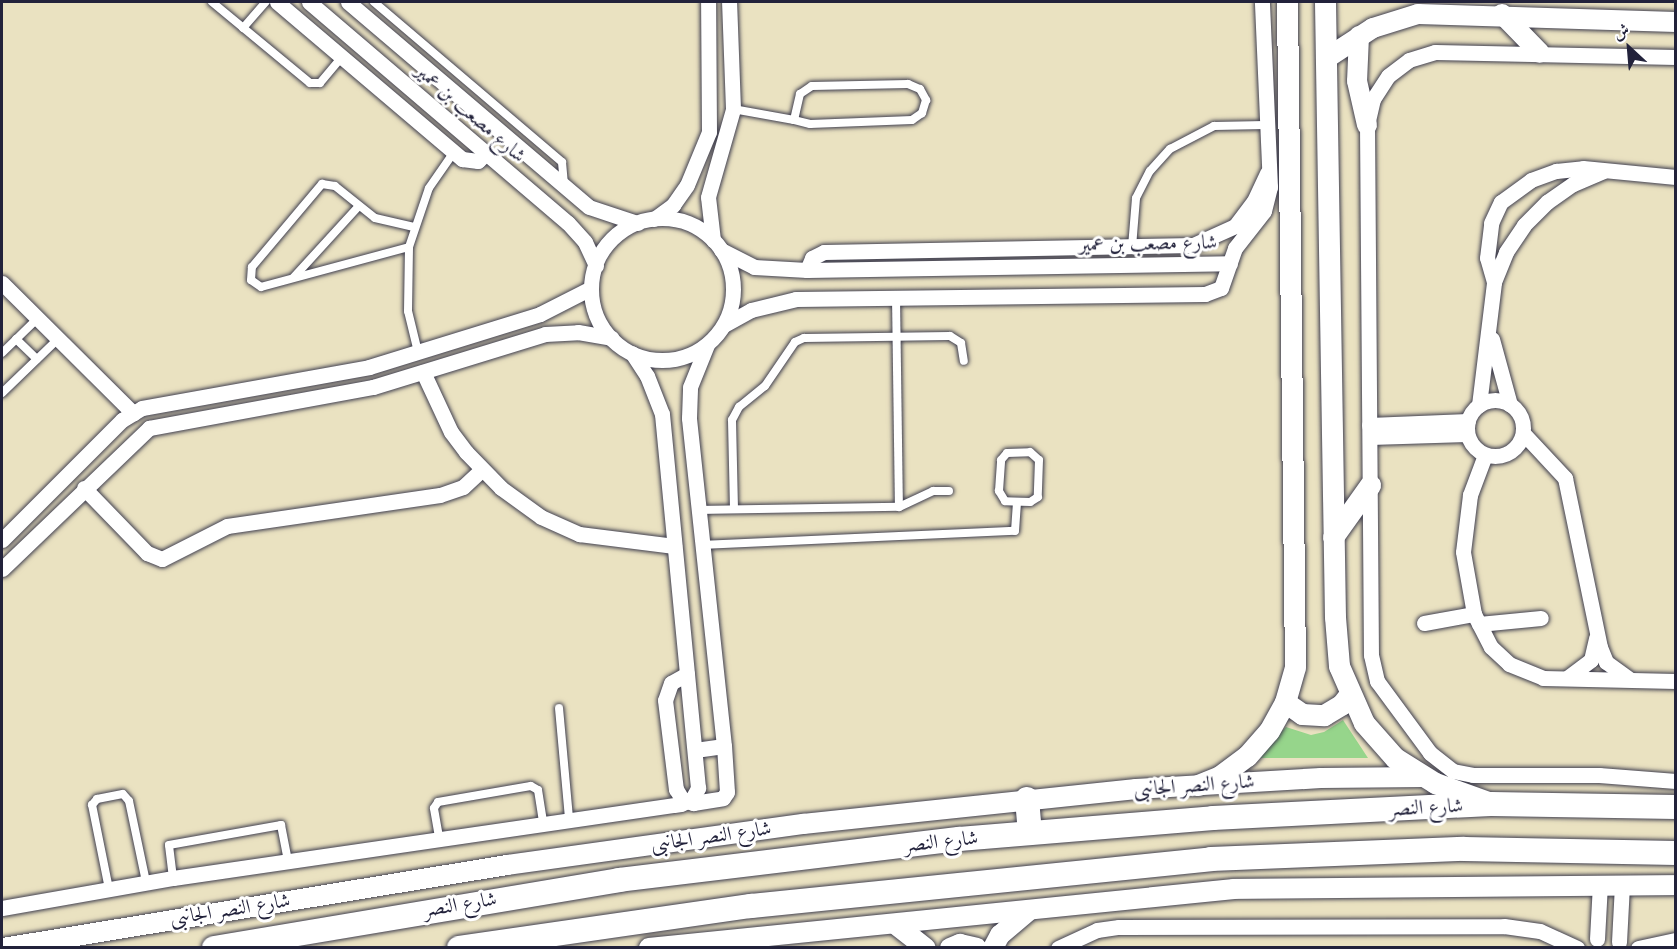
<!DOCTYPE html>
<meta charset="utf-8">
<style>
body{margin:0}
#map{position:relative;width:1677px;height:949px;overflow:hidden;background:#eae2c1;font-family:Cardo,Amiri,serif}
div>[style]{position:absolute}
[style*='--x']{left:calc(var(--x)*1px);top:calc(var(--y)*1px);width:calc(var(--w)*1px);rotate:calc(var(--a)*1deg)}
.green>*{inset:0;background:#96d58b}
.roads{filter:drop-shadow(0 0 2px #403f4f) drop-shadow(0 0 2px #403f4f)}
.service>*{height:8px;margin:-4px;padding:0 4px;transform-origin:4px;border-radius:4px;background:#fff}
.minor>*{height:15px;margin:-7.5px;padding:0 7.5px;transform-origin:7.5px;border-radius:7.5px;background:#fff}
.minor>.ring{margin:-7.5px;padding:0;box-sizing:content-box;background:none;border:15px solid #fff;border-radius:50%}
.tertiary>*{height:20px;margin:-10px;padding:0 10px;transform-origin:10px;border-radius:10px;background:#fff}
.secondary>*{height:21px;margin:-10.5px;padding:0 10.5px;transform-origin:10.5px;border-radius:10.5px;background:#fff}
.primary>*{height:24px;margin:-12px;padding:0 12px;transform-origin:12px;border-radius:12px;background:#fff}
span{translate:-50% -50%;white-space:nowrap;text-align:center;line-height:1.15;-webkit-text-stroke:6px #fff;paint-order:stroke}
.street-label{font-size:20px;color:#22223b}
.frame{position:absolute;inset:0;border:3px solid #22223b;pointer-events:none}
.north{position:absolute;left:1599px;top:18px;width:60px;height:60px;-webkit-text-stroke:4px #fff;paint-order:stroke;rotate:334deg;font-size:16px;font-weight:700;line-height:24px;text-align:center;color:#22223b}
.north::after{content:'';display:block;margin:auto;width:21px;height:27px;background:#22223b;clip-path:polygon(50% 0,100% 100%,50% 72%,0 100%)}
</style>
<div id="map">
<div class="green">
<i style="clip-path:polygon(1343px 720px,1368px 758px,1255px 758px,1286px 727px,1311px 735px,1324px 732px)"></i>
</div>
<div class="roads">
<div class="service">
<i style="--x:212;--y:2;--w:127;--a:39.6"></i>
<i style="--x:310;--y:83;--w:10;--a:0"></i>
<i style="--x:320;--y:83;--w:34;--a:-50"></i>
<i style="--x:374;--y:2;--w:247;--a:40.4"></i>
<i style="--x:562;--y:162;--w:22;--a:85"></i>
<i style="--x:243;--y:28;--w:35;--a:-49"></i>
<i style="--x:733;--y:109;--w:62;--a:10.2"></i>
<i style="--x:794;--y:120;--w:27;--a:-77"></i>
<i style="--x:800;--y:94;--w:14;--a:-34"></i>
<i style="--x:812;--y:86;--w:96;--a:-1.2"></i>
<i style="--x:908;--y:84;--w:13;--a:23"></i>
<i style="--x:920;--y:89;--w:13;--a:61"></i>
<i style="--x:926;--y:100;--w:14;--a:107"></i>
<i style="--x:922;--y:113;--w:12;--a:145"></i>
<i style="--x:912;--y:120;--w:102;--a:177.8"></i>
<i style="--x:810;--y:124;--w:16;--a:-166"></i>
<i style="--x:409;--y:247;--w:153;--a:164.9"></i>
<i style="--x:261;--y:287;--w:12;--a:-145"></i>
<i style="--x:251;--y:280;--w:13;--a:-86"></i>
<i style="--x:252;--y:267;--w:109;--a:-49.9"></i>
<i style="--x:322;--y:184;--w:13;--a:9"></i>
<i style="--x:335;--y:186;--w:51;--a:38.7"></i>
<i style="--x:375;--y:218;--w:40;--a:13"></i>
<i style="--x:1132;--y:247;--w:49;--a:-85.3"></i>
<i style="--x:1136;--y:198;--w:30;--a:-63"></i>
<i style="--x:1150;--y:171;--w:30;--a:-48"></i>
<i style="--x:1170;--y:149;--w:50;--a:-27.6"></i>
<i style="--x:1214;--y:126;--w:51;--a:-1.1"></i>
<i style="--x:294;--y:277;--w:95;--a:-47.6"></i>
<i style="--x:896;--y:297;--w:210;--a:89.2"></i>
<i style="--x:16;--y:339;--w:29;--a:44"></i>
<i style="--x:418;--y:352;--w:42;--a:-103.7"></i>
<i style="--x:408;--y:311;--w:64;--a:-89.1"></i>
<i style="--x:409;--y:247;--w:62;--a:-71.3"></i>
<i style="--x:429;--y:188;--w:44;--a:-55.2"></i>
<i style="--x:2;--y:353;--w:50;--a:-44.2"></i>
<i style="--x:2;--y:393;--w:78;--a:-44"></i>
<i style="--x:1030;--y:452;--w:12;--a:42"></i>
<i style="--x:1039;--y:460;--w:37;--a:92"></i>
<i style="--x:1038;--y:497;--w:9;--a:148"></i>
<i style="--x:1030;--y:502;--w:25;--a:-178"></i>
<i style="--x:1005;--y:501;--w:12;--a:-121"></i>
<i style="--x:999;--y:491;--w:31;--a:-86"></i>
<i style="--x:1001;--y:460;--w:9;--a:-49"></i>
<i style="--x:1007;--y:453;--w:23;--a:-2"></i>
<i style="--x:734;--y:509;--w:89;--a:-91.3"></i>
<i style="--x:732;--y:420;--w:15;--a:-62"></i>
<i style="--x:739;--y:407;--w:33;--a:-39"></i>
<i style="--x:765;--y:386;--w:53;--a:-55.7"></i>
<i style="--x:795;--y:342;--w:10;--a:-24"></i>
<i style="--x:804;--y:338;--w:146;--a:-0.8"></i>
<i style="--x:950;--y:336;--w:13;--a:32"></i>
<i style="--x:961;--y:343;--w:18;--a:81"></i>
<i style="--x:697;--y:510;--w:202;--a:-0.9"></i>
<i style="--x:899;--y:507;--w:38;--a:-25"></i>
<i style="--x:933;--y:491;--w:16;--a:0"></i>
<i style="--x:701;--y:545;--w:314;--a:-2.6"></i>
<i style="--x:1015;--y:531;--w:29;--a:-86"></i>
<i style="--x:559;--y:708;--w:110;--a:84.8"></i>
<i style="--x:439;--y:837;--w:29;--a:-100"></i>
<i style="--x:434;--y:808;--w:7;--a:-56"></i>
<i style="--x:438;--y:802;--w:94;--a:-9.8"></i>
<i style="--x:531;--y:786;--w:8;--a:30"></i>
<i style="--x:538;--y:790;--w:32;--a:81"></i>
<i style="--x:173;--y:878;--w:33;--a:-97"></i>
<i style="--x:169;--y:845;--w:114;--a:-10.1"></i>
<i style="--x:281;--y:825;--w:36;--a:79"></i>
<i style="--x:109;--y:889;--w:86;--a:-101.4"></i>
<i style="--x:92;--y:805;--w:8;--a:-50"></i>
<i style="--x:97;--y:799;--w:26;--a:-11"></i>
<i style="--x:123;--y:794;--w:9;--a:49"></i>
<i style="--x:129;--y:801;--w:83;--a:78.1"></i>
</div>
<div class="minor">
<i style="--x:277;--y:2;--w:243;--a:40.3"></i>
<i style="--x:462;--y:159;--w:16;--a:7"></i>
<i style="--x:478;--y:161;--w:11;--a:-45"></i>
<i style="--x:309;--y:2;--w:340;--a:40.5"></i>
<i style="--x:568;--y:223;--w:25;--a:48"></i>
<i style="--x:585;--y:242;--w:26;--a:65"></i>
<i style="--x:348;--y:2;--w:316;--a:40.4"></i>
<i style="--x:589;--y:207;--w:51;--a:18.4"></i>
<i style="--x:1676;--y:57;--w:241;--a:-178.8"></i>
<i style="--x:1435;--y:52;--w:27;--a:163"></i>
<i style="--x:1409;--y:60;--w:26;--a:143"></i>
<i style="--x:1388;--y:76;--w:27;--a:123"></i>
<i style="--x:1373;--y:99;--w:27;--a:103"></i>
<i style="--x:1367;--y:125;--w:530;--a:89.57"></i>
<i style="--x:1371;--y:655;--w:27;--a:77"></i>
<i style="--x:1377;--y:681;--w:89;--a:53.6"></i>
<i style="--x:1430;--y:753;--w:29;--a:38"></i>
<i style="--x:1453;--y:771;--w:20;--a:11"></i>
<i style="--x:1473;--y:775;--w:126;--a:0"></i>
<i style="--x:1599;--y:775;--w:77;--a:4.5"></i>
<i class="ring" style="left:591px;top:218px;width:127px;height:127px"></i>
<i style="--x:654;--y:219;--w:24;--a:-36"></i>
<i style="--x:673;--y:205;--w:24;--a:-55"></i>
<i style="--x:687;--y:185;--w:57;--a:-67.5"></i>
<i style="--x:709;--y:132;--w:130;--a:-90.4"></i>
<i style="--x:713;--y:240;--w:43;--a:-96.6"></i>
<i style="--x:708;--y:197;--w:91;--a:-74.1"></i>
<i style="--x:733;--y:109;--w:107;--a:-92.1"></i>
<i style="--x:721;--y:250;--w:37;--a:27"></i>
<i style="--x:754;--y:267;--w:53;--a:3.2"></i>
<i style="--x:807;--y:270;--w:423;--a:-0.9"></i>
<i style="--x:807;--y:270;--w:13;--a:-67"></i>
<i style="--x:812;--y:258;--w:13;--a:-27"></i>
<i style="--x:824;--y:252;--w:369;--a:-1.1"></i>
<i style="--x:1193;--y:245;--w:46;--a:-24.3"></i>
<i style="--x:1235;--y:226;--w:31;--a:-53"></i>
<i style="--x:1254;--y:201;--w:31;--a:-65"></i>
<i style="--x:1494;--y:282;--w:25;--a:-106"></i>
<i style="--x:1487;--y:258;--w:35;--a:-83"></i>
<i style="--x:1491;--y:223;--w:23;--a:-65"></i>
<i style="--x:1501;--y:202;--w:37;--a:-36"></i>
<i style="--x:1531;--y:180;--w:27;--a:-20"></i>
<i style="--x:1556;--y:171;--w:27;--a:-6"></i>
<i style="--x:1583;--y:168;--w:93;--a:5.5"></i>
<i style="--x:2;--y:283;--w:185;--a:44.8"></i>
<i style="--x:724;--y:325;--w:31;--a:-29"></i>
<i style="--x:751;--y:310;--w:46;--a:-13.7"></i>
<i style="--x:796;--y:299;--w:409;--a:-0.7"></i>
<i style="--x:1205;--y:294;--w:17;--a:-21"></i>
<i style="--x:1221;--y:288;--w:42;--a:-70.7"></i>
<i style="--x:1235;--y:248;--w:47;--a:-51.9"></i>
<i style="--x:1264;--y:211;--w:25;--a:-76"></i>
<i style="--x:1270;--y:187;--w:185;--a:-92.5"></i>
<i style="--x:1492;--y:339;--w:68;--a:74.7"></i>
<i style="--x:423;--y:372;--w:66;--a:65"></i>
<i style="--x:451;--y:432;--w:25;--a:53"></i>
<i style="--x:466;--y:452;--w:50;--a:45.8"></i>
<i style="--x:501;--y:488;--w:49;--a:35.9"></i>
<i style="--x:541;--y:517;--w:42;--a:24.1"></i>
<i style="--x:579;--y:534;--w:96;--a:7.2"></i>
<i class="ring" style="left:1467px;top:400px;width:41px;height:41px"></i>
<i style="--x:1479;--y:405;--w:124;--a:-83"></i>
<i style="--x:1494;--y:282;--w:32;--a:-68"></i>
<i style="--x:1506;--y:252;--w:32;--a:-56"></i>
<i style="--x:1524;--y:225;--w:33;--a:-45"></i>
<i style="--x:1547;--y:202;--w:32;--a:-35"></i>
<i style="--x:1573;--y:184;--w:33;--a:-23"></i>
<i style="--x:1369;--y:425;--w:99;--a:-2.3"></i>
<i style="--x:1523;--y:433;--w:62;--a:47"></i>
<i style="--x:1565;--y:478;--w:173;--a:78.3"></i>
<i style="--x:1600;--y:647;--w:16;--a:68"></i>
<i style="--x:1606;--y:662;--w:29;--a:36"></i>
<i style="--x:1370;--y:437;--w:97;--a:-1.8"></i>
<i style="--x:1485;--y:455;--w:43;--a:110.6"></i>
<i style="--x:1470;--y:495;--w:57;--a:97"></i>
<i style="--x:1463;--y:552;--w:63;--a:79.9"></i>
<i style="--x:1474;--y:614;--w:37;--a:63"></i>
<i style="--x:1491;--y:647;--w:25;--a:43"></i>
<i style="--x:1509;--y:664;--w:37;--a:22"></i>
<i style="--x:1543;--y:678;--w:133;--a:1.3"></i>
<i style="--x:84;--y:488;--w:91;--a:45.9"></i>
<i style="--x:147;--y:553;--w:16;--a:22"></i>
<i style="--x:162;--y:559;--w:73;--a:-26.9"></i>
<i style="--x:227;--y:526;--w:215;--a:-8.3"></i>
<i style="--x:440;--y:495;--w:24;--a:-19"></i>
<i style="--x:463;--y:487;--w:25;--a:-43"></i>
<i style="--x:2;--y:540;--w:170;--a:-45"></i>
<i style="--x:122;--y:420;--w:23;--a:-31"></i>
<i style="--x:142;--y:408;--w:231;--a:-10.2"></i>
<i style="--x:369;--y:367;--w:179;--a:-17.2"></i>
<i style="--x:540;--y:314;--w:57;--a:-27"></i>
<i style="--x:2;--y:569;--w:204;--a:-43.8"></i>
<i style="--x:149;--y:428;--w:228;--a:-10.4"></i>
<i style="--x:373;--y:387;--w:180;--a:-17.1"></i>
<i style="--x:545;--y:334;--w:33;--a:-3"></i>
<i style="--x:578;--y:332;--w:34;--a:10"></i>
<i style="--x:1424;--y:623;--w:51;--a:-10.2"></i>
<i style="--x:1479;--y:624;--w:62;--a:-5.5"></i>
<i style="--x:687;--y:674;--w:18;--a:151"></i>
<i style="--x:671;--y:683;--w:18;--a:109"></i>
<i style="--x:665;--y:700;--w:90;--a:83"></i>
<i style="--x:676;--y:789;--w:12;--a:59"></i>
<i style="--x:682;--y:799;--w:12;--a:20"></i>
<i style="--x:693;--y:803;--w:30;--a:-9"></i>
<i style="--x:723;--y:798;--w:7;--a:-56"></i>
<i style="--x:727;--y:792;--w:46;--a:-93.7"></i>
<i style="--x:724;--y:746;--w:330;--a:-96.1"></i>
<i style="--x:689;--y:418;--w:31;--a:-88"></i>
<i style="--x:690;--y:387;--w:45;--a:-68"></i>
<i style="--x:1567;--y:678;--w:30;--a:-37"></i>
<i style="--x:1591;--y:660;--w:23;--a:-77"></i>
<i style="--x:695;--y:750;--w:29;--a:-8"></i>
<i style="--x:2;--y:908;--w:174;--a:-10"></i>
<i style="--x:173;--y:878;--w:513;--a:-8.29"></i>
<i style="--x:681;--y:804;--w:12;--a:-24"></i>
<i style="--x:692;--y:799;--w:13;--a:-61"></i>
<i style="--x:698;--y:788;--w:376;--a:-95.5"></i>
<i style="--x:662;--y:414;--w:41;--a:-111.5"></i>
<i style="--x:647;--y:376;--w:27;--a:-123"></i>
<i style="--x:1597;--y:939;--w:55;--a:-86.9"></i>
<i style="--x:1619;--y:942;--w:58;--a:-87"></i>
<i style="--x:1058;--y:948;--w:43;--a:-24.8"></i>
<i style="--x:1097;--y:930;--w:22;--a:-8"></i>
<i style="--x:1119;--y:927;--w:385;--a:-0.1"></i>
<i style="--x:1504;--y:926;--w:36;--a:8"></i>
<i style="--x:1540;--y:931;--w:41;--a:24.7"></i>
<i style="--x:1638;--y:948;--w:39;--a:-12"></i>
</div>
<div class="tertiary">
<i style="--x:1502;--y:14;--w:54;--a:45.7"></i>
<i style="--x:1359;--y:36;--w:45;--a:92.5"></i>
<i style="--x:1357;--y:81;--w:45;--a:77.2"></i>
<i style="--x:1327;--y:58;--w:55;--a:-33.1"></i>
<i style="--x:1373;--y:28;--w:47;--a:-17.3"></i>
<i style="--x:1418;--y:14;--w:258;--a:1.8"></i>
<i style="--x:895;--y:924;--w:39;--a:38"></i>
<i style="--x:3;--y:948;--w:511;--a:-9.35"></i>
<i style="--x:507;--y:865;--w:299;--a:-7.9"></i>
<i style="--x:803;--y:824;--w:335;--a:-6"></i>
<i style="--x:1136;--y:789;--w:185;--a:-3.4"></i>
<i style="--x:1321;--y:778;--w:104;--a:-0.6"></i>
<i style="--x:649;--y:948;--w:588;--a:-5.76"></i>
<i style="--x:1234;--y:889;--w:442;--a:-0.5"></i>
<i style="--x:950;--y:948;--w:11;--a:-22"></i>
<i style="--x:960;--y:944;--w:17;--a:13"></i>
<i style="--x:993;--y:948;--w:15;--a:-62"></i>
<i style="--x:1000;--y:935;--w:39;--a:-40"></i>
</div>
<div class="secondary">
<i style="--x:1325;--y:2;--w:615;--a:89.07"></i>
<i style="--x:1335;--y:617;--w:49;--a:85.3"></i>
<i style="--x:1339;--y:666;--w:62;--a:66.3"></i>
<i style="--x:1364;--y:723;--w:47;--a:48.5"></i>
<i style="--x:1395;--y:758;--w:47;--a:32"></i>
<i style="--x:1435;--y:783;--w:59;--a:19.7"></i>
<i style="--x:1333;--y:537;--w:64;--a:-54.6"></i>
<i style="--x:1285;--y:702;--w:21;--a:35"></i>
<i style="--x:1302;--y:714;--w:22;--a:3"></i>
<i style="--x:1324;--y:715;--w:21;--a:-31"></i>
<i style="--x:1342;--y:704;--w:11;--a:-52"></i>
<i style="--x:1198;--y:785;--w:24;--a:-22"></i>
<i style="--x:1220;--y:776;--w:34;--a:-37"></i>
<i style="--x:1247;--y:756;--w:33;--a:-49"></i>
<i style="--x:1269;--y:731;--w:33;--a:-61"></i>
<i style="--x:1285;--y:702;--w:36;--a:-74"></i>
<i style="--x:1295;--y:667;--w:665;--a:-90.69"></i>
</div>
<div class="primary">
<i style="--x:1027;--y:799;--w:34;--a:85"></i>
<i style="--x:214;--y:948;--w:411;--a:-9.5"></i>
<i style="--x:619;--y:880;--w:342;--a:-6.9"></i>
<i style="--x:959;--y:839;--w:255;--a:-4.7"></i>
<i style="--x:1213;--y:818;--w:278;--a:-2.9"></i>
<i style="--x:1491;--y:804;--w:185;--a:0.9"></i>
<i style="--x:459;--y:948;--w:295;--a:-8.2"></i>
<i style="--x:751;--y:906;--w:462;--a:-5.8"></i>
<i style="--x:1211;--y:859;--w:253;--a:-2.3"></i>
<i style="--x:1464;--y:849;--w:212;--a:1.1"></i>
</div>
</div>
<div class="street-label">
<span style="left:471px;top:113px;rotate:41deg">شارع مصعب بن عمير</span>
<span style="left:1148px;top:243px;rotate:-1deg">شارع مصعب بن عمير</span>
<span style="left:1194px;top:785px;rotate:-4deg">شارع النصر الجانبى</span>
<span style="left:1426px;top:807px;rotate:-3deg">شارع النصر</span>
<span style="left:711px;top:836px;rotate:-8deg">شارع النصر الجانبى</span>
<span style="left:941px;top:841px;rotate:-6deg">شارع النصر</span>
<span style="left:460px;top:904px;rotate:-9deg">شارع النصر</span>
<span style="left:230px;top:909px;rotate:-9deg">شارع النصر الجانبى</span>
</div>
<div class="frame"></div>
<div class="north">ش</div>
</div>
